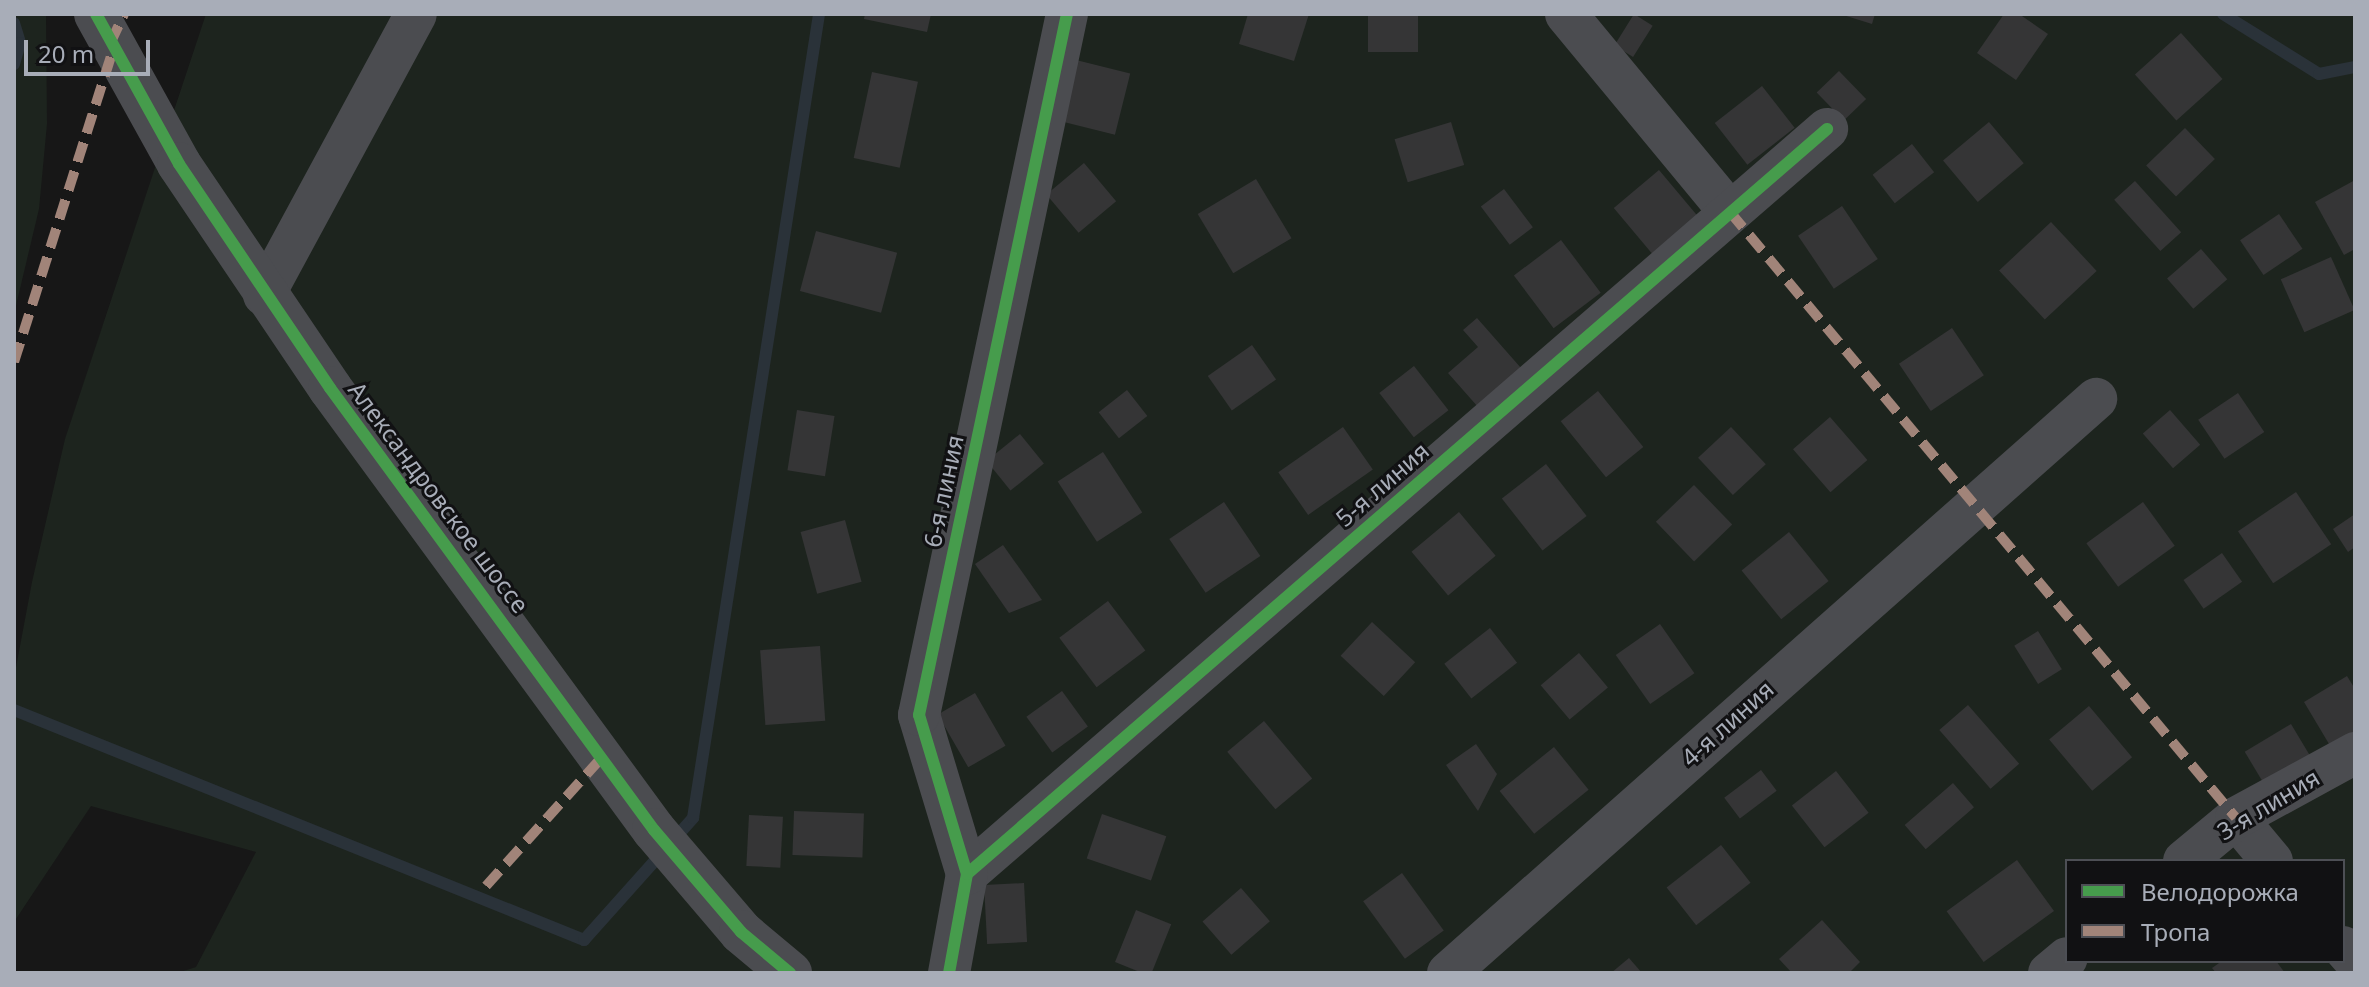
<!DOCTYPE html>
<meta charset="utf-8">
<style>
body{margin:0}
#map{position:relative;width:2369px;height:987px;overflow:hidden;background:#171717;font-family:"Noto Sans",sans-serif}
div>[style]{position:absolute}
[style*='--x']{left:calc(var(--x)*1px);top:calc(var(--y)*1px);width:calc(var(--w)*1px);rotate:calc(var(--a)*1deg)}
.green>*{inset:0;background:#1d241e}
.stream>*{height:12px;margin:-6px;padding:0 6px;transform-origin:6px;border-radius:6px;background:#2a3239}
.building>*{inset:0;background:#353536;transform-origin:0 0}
.minor>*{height:42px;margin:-21px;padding:0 21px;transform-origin:21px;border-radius:21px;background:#4b4c50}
.tertiary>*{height:44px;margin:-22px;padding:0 22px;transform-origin:22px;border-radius:22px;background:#4b4c50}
.quiet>*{height:10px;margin-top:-5px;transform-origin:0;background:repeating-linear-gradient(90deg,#a18479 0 20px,transparent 0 30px)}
.cycleway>*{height:12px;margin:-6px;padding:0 6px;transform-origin:6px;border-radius:6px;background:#469c4c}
span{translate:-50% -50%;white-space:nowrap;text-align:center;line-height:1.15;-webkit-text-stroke:6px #111113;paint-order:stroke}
.street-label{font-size:24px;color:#a8adb8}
.frame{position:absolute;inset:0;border:16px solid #a8adb8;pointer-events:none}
.legend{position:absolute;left:2065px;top:859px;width:280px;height:104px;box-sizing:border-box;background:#111113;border:2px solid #4d4f55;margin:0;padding:10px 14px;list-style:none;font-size:24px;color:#a8adb8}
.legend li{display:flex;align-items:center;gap:16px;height:40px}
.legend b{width:40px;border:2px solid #4d4f55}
.scale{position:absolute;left:24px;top:40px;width:126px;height:36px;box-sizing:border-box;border:4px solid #a8adb8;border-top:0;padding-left:10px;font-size:24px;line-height:28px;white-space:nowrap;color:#a8adb8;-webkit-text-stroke:6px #111113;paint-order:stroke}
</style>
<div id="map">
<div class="green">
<i style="clip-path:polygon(14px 14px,46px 14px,47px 124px,39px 209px,14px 314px)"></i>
<i style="clip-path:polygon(evenodd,206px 14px,2355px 14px,2355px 973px,177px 973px,196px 967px,256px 852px,91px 806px,14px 922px,14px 678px,32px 582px,65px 439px,206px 14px,2067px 861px,2343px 861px,2343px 961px,2067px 961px,2067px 861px)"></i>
</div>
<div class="stream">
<i style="--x:2223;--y:14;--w:113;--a:32"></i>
<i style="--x:2319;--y:74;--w:37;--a:-11"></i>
<i style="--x:14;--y:23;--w:21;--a:73"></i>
<i style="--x:20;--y:43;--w:22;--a:106"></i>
<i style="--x:14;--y:710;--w:615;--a:21.97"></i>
<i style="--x:584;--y:940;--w:164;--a:-48.2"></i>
<i style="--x:693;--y:818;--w:814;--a:-81.09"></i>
</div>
<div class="building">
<i style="clip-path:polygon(865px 14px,931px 14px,927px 32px,864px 19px)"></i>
<i style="clip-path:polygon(1248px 14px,1309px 14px,1294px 61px,1239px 44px)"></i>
<i style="left:1368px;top:14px;width:50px;height:38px"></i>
<i style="left:1634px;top:14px;width:22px;height:37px;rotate:32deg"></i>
<i style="clip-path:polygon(1840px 14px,1875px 14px,1872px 24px)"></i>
<i style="clip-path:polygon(2004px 14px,2019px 14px,2048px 34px,2016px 80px,1977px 53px)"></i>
<i style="left:2181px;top:33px;width:62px;height:62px;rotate:48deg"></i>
<i style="left:1072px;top:59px;width:60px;height:63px;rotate:14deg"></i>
<i style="left:1839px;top:71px;width:39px;height:31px;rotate:46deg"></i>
<i style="left:872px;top:72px;width:47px;height:88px;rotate:12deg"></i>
<i style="left:1762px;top:86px;width:53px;height:60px;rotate:52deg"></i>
<i style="left:1451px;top:122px;width:45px;height:59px;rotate:73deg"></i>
<i style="left:1989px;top:122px;width:54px;height:60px;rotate:50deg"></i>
<i style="left:2185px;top:128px;width:43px;height:54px;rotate:46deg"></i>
<i style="left:1912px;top:144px;width:36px;height:50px;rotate:52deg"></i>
<i style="left:1084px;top:163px;width:50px;height:49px;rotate:50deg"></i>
<i style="left:1659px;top:170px;width:62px;height:59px;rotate:50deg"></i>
<i style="left:1256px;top:179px;width:69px;height:68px;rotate:59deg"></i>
<i style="clip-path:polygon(2355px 180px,2355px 249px,2344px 255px,2315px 202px)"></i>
<i style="left:2135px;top:181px;width:69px;height:28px;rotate:48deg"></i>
<i style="left:1504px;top:189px;width:48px;height:29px;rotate:53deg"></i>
<i style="left:1842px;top:206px;width:64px;height:53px;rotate:56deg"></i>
<i style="left:2279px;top:214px;width:42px;height:47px;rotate:56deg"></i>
<i style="left:2051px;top:222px;width:67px;height:71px;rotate:47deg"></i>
<i style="left:816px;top:231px;width:84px;height:62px;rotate:15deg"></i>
<i style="left:1561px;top:240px;width:66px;height:59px;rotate:53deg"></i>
<i style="left:2201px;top:249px;width:40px;height:45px;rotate:49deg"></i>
<i style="left:2331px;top:257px;width:58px;height:55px;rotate:66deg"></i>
<i style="clip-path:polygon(1477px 318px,1521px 368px,1478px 407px,1448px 373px,1478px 347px,1463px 330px)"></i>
<i style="left:1952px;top:328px;width:57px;height:64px;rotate:56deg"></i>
<i style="left:1252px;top:345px;width:42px;height:54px;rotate:55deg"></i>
<i style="left:1414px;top:366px;width:56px;height:44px;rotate:52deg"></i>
<i style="left:1127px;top:390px;width:33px;height:36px;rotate:52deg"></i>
<i style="left:1598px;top:391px;width:72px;height:48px;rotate:51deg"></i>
<i style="left:2238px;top:393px;width:47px;height:48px;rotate:56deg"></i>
<i style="left:797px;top:410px;width:38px;height:61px;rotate:9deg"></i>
<i style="left:2170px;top:410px;width:46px;height:36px;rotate:49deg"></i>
<i style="left:1830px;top:417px;width:57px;height:49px;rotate:49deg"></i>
<i style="left:1343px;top:427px;width:52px;height:79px;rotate:55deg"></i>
<i style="left:1731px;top:427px;width:51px;height:45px;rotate:47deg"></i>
<i style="left:1020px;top:434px;width:38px;height:43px;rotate:51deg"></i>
<i style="left:1103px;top:452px;width:72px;height:54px;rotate:57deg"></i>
<i style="left:1546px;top:464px;width:66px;height:56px;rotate:52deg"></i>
<i style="left:1694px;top:485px;width:55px;height:53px;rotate:46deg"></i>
<i style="left:2296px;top:492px;width:63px;height:70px;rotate:56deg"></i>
<i style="left:1224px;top:502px;width:65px;height:66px;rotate:56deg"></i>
<i style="left:2143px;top:502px;width:54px;height:70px;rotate:54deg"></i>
<i style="left:1459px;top:512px;width:57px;height:62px;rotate:50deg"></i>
<i style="clip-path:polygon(2355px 514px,2355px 547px,2348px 552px,2333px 529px)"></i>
<i style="left:845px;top:520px;width:64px;height:46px;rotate:75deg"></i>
<i style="left:1789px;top:532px;width:63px;height:61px;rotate:51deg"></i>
<i style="clip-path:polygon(1003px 545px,1042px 600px,1009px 613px,975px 564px)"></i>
<i style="left:2222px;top:553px;width:35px;height:47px;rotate:55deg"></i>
<i style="left:1108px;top:601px;width:62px;height:61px;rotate:53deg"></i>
<i style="left:1372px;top:622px;width:59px;height:46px;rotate:43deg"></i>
<i style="left:1660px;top:624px;width:60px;height:54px;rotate:55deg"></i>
<i style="left:1490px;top:628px;width:44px;height:58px;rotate:52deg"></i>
<i style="left:2038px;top:631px;width:45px;height:28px;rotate:58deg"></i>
<i style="left:820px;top:646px;width:75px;height:60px;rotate:86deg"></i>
<i style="left:1579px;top:653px;width:45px;height:50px;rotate:50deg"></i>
<i style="clip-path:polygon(2347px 676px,2355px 689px,2355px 742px,2335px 754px,2304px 702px)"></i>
<i style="left:1062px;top:691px;width:44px;height:44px;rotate:54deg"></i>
<i style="left:975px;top:693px;width:61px;height:43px;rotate:60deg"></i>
<i style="left:1968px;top:705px;width:78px;height:38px;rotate:49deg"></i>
<i style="left:2089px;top:706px;width:67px;height:52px;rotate:50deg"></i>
<i style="left:1264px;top:721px;width:75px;height:48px;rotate:50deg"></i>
<i style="left:2291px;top:724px;width:39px;height:54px;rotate:59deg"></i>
<i style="clip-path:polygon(1476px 744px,1497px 774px,1478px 811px,1446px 765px)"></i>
<i style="left:1554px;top:747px;width:55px;height:70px;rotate:51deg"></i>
<i style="left:1761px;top:770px;width:26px;height:46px;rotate:53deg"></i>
<i style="left:1836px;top:771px;width:53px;height:56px;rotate:52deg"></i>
<i style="left:1953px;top:783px;width:32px;height:64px;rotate:49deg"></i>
<i style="left:794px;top:811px;width:70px;height:44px;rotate:2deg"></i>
<i style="left:1102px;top:814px;width:68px;height:47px;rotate:19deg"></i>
<i style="left:749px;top:815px;width:34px;height:51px;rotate:3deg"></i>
<i style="left:1721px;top:845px;width:48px;height:69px;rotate:52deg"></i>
<i style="left:2017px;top:860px;width:63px;height:87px;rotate:54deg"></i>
<i style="left:1402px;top:873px;width:71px;height:48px;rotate:54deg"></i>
<i style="left:1024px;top:883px;width:59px;height:40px;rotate:87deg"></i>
<i style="left:1241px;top:888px;width:44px;height:51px;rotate:49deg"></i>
<i style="left:1136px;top:910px;width:38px;height:56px;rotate:22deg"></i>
<i style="clip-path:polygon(1822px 920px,1860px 962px,1849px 973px,1792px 973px,1779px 959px)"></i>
<i style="clip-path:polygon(1629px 958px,1642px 973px,1611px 973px)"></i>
<i style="clip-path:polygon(2222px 961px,2276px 961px,2285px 973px,2216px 973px,2212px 968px)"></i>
</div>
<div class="minor">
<i style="--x:1566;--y:14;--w:257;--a:50.4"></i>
<i style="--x:264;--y:295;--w:319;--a:-61.6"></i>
<i style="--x:2236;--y:818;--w:56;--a:50.1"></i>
<i style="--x:2184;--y:861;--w:67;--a:-39.6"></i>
<i style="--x:2236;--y:818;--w:136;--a:-28.6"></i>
<i style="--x:967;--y:874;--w:1138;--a:-40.9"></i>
<i style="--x:2343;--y:947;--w:18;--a:49"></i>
<i style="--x:949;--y:973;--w:101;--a:-79.7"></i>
<i style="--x:967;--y:874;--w:166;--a:-106.8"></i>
<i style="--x:919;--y:715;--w:716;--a:-78.08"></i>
<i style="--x:1448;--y:973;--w:866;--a:-41.53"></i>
<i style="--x:2049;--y:973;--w:23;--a:-40"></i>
</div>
<div class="tertiary">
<i style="--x:96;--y:14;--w:171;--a:61"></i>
<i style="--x:179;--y:164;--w:270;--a:56"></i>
<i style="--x:330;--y:388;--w:548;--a:53.76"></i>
<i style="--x:654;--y:830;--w:134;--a:49.5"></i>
<i style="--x:741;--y:932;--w:64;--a:39.9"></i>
</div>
<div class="quiet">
<i style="--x:110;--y:44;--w:33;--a:-65"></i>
<i style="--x:1730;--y:212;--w:789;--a:50.14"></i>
<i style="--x:14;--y:362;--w:327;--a:-72.4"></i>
<i style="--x:486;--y:886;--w:173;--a:-48"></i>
</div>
<div class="cycleway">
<i style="--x:96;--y:14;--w:171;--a:61"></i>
<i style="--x:179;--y:164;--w:270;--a:56"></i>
<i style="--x:330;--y:388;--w:548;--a:53.76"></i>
<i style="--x:654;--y:830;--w:134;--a:49.5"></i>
<i style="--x:741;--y:932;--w:64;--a:39.9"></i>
<i style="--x:967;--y:874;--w:1138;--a:-40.9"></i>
<i style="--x:949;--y:973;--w:101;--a:-79.7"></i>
<i style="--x:967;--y:874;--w:166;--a:-106.8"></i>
<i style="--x:919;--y:715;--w:716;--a:-78.08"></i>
</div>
<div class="street-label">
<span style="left:1382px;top:484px;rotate:-41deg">5-я линия</span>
<span style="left:943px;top:491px;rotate:-78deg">6-я линия</span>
<span style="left:439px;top:497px;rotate:53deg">Александровское шоссе</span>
<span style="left:1727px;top:723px;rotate:-42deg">4-я линия</span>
<span style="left:2268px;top:804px;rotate:-31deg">3-я линия</span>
</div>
<div class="frame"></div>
<ul class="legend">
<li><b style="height:10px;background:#469c4c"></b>Велодорожка</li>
<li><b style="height:10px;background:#a18479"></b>Тропа</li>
</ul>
<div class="scale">20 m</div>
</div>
